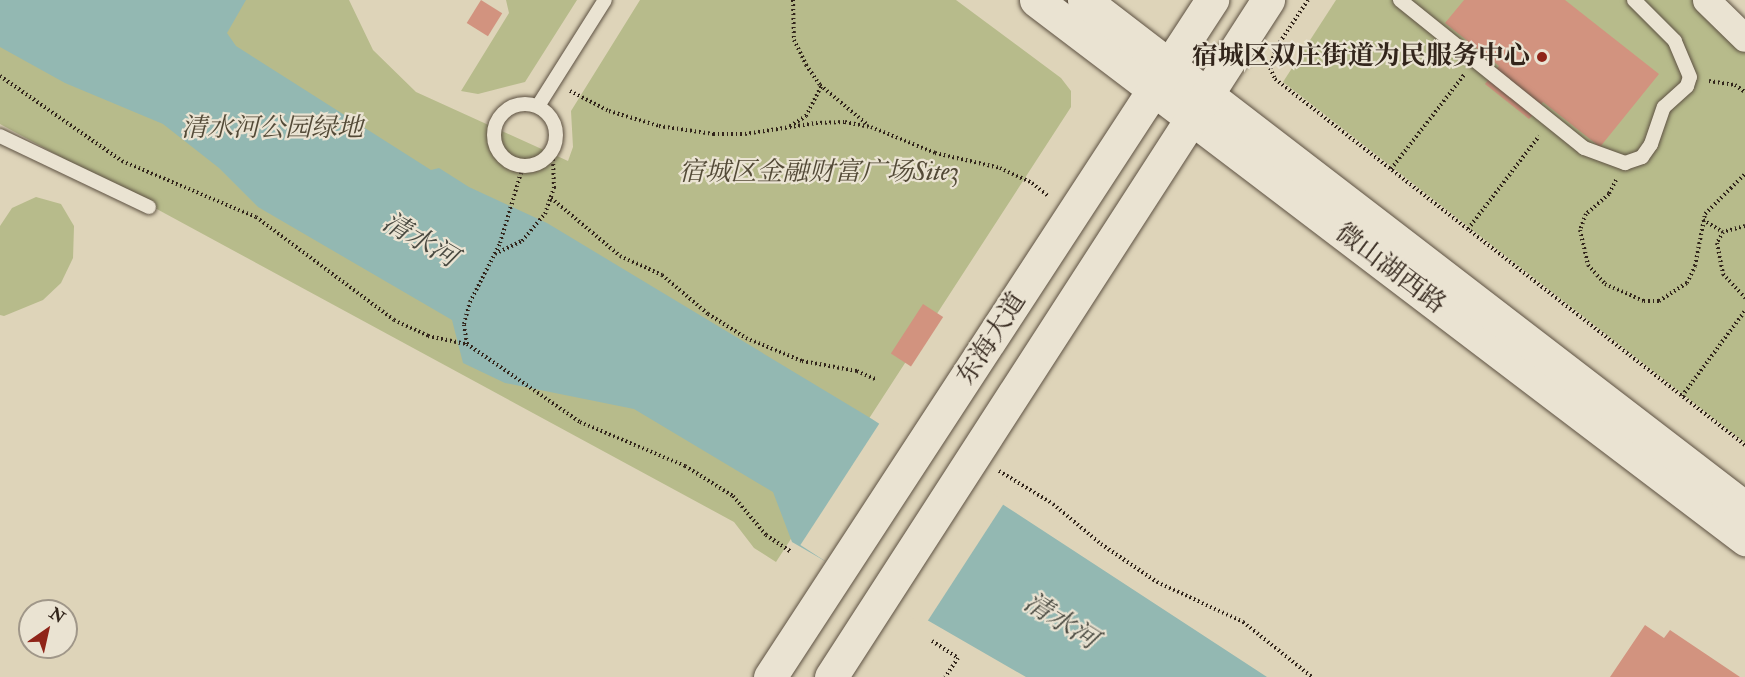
<!DOCTYPE html>
<meta charset="utf-8">
<style>
body{margin:0}
#map{position:relative;width:1745px;height:677px;overflow:hidden;background:#ded4b9;font-family:"IM FELL Double Pica","Noto Serif SC",serif}
div>[style]{position:absolute}
[style*='--x']{left:calc(var(--x)*1px);top:calc(var(--y)*1px);width:calc(var(--w)*1px);rotate:calc(var(--a)*1deg)}
.green>*{inset:0;background:#b7bb8b}
.water>*{inset:0;background:#93b8b2}
.pier>*{inset:0;background:#ded4b9;transform-origin:0 0}
.building>*{inset:0;background:#d2937f;transform-origin:0 0}
.path>*{height:4px;margin-top:-2px;transform-origin:0;background:repeating-linear-gradient(90deg,#32251b 0 1.5px,transparent 0 4.5px)}
.roads{filter:drop-shadow(0 0 2px #5d5142) drop-shadow(0 0 2px #5d5142)}
.service>*{height:14px;margin:-7px;padding:0 7px;transform-origin:7px;border-radius:7px;background:#eae3d2}
.service>.ring{margin:-7px;padding:0;box-sizing:content-box;background:none;border:14px solid #eae3d2;border-radius:50%}
.minor>*{height:27px;margin:-13.5px;padding:0 13.5px;transform-origin:13.5px;border-radius:13.5px;background:#eae3d2}
.tertiary>*{height:33px;margin:-16.5px;padding:0 16.5px;transform-origin:16.5px;border-radius:16.5px;background:#eae3d2}
.dots>*{width:16px;height:16px;translate:-50% -50%;box-sizing:border-box;border:3px solid #eae3d2;border-radius:50%}
span{translate:-50% -50%;white-space:nowrap;text-align:center;line-height:1.15;-webkit-text-stroke:4.5px #eae3d2;paint-order:stroke}
.poi-label{font-size:26px;color:#32251b;font-weight:700}
.right{translate:-100% -50%;text-align:right}
.park-label{font-size:26px;color:#534a37;font-style:italic}
.street-label{font-size:26px;color:#32251b}
.water-label{font-size:27px;color:#4a4a41;font-style:italic}
.north{position:absolute;left:18px;top:599px;width:60px;height:60px;box-sizing:border-box;background:#eae3d2;border:2px solid #a09789;border-radius:50%;rotate:34deg;font-size:16px;font-weight:700;line-height:24px;text-align:center;color:#32251b}
.north::after{content:'';display:block;margin:auto;width:21px;height:27px;background:#8f2418;clip-path:polygon(50% 0,100% 100%,50% 72%,0 100%)}
</style>
<div id="map">
<div class="green">
<i style="clip-path:polygon(0 0,349px 0,373px 50px,416px 92px,568px 161px,573px 147px,571px 111px,640px 0,956px 0,1061px 78px,1071px 91px,1071px 107px,776px 562px,754px 548px,734px 522px,0 124px)"></i>
<i style="clip-path:polygon(506px 0,577px 0,525px 82px,478px 94px,461px 91px,509px 13px)"></i>
<i style="clip-path:polygon(1336px 0,1698px 0,1745px 46px,1745px 443px,1283px 82px)"></i>
<i style="clip-path:polygon(36px 197px,61px 204px,74px 226px,73px 258px,61px 283px,43px 300px,4px 316px,0 315px,0 226px,12px 208px)"></i>
</div>
<div class="water">
<i style="clip-path:polygon(0 0,246px 0,227px 33px,236px 46px,431px 170px,439px 168px,469px 187px,547px 223px,872px 419px,1267px 677px,1026px 677px,792px 542px,773px 492px,634px 409px,505px 383px,463px 363px,452px 320px,258px 207px,219px 168px,163px 124px,65px 83px,0 47px)"></i>
</div>
<div class="pier">
<i style="left:881px;top:421px;width:148px;height:148px;rotate:33deg"></i>
</div>
<div class="building">
<i style="left:481px;top:0;width:25px;height:27px;rotate:32deg"></i>
<i style="clip-path:polygon(1464px 0,1565px 0,1659px 74px,1600px 147px,1543px 102px,1529px 119px,1485px 84px,1499px 66px,1445px 23px)"></i>
<i style="left:923px;top:304px;width:24px;height:59px;rotate:33deg"></i>
<i style="clip-path:polygon(1645px 625px,1664px 638px,1670px 630px,1740px 677px,1610px 677px)"></i>
</div>
<div class="path">
<i style="--x:793;--y:0;--w:40;--a:88.6"></i>
<i style="--x:794;--y:40;--w:28;--a:64"></i>
<i style="--x:806;--y:65;--w:24;--a:55"></i>
<i style="--x:820;--y:85;--w:62;--a:39.8"></i>
<i style="--x:1308;--y:0;--w:58;--a:123.7"></i>
<i style="--x:1276;--y:48;--w:21;--a:107"></i>
<i style="--x:1270;--y:68;--w:12;--a:66"></i>
<i style="--x:1275;--y:79;--w:596;--a:37.91"></i>
<i style="--x:0;--y:76;--w:149;--a:34.9"></i>
<i style="--x:122;--y:161;--w:145;--a:22.7"></i>
<i style="--x:256;--y:217;--w:172;--a:36.7"></i>
<i style="--x:394;--y:320;--w:38;--a:25"></i>
<i style="--x:428;--y:336;--w:40;--a:12"></i>
<i style="--x:467;--y:344;--w:137;--a:34.6"></i>
<i style="--x:580;--y:422;--w:114;--a:22.7"></i>
<i style="--x:685;--y:466;--w:57;--a:32"></i>
<i style="--x:733;--y:496;--w:51;--a:49.8"></i>
<i style="--x:766;--y:535;--w:30;--a:34"></i>
<i style="--x:1709;--y:81;--w:26;--a:9"></i>
<i style="--x:1735;--y:85;--w:12;--a:35"></i>
<i style="--x:570;--y:91;--w:44;--a:27.1"></i>
<i style="--x:609;--y:111;--w:52;--a:16.7"></i>
<i style="--x:659;--y:126;--w:55;--a:8.4"></i>
<i style="--x:713;--y:134;--w:32;--a:0"></i>
<i style="--x:745;--y:134;--w:72;--a:-8.8"></i>
<i style="--x:816;--y:123;--w:29;--a:-2"></i>
<i style="--x:845;--y:122;--w:26;--a:11"></i>
<i style="--x:871;--y:127;--w:69;--a:22.1"></i>
<i style="--x:935;--y:153;--w:67;--a:13"></i>
<i style="--x:1000;--y:168;--w:35;--a:25"></i>
<i style="--x:1032;--y:183;--w:21;--a:39"></i>
<i style="--x:790;--y:126;--w:19;--a:-32"></i>
<i style="--x:806;--y:116;--w:34;--a:-63"></i>
<i style="--x:1391;--y:169;--w:119;--a:-52.2"></i>
<i style="--x:1616;--y:180;--w:16;--a:117"></i>
<i style="--x:1609;--y:194;--w:30;--a:139"></i>
<i style="--x:1586;--y:214;--w:17;--a:111"></i>
<i style="--x:1580;--y:230;--w:36;--a:77"></i>
<i style="--x:1588;--y:265;--w:25;--a:48"></i>
<i style="--x:1605;--y:284;--w:43;--a:23.6"></i>
<i style="--x:1644;--y:301;--w:15;--a:0"></i>
<i style="--x:1659;--y:301;--w:33;--a:-33"></i>
<i style="--x:1687;--y:283;--w:19;--a:-65"></i>
<i style="--x:1695;--y:266;--w:53;--a:-79.1"></i>
<i style="--x:1705;--y:214;--w:57;--a:-45"></i>
<i style="--x:551;--y:198;--w:90;--a:40"></i>
<i style="--x:620;--y:256;--w:46;--a:24.3"></i>
<i style="--x:662;--y:275;--w:60;--a:40.3"></i>
<i style="--x:708;--y:314;--w:45;--a:32.3"></i>
<i style="--x:746;--y:338;--w:61;--a:22.3"></i>
<i style="--x:802;--y:361;--w:56;--a:10.3"></i>
<i style="--x:857;--y:371;--w:20;--a:24"></i>
<i style="--x:1703;--y:220;--w:23;--a:31"></i>
<i style="--x:1745;--y:226;--w:23;--a:165"></i>
<i style="--x:1723;--y:232;--w:13;--a:119"></i>
<i style="--x:1717;--y:243;--w:32;--a:79"></i>
<i style="--x:1723;--y:274;--w:33;--a:47"></i>
<i style="--x:1468;--y:229;--w:117;--a:-52.6"></i>
<i style="--x:495;--y:254;--w:30;--a:-26"></i>
<i style="--x:522;--y:241;--w:35;--a:-50"></i>
<i style="--x:545;--y:214;--w:28;--a:-71"></i>
<i style="--x:554;--y:188;--w:37;--a:-92"></i>
<i style="--x:467;--y:344;--w:20;--a:-99"></i>
<i style="--x:464;--y:324;--w:23;--a:-75"></i>
<i style="--x:470;--y:302;--w:66;--a:-63"></i>
<i style="--x:500;--y:243;--w:80;--a:-73.4"></i>
<i style="--x:1682;--y:396;--w:106;--a:-53.5"></i>
<i style="--x:999;--y:471;--w:63;--a:31.4"></i>
<i style="--x:1053;--y:504;--w:62;--a:39.8"></i>
<i style="--x:1101;--y:544;--w:68;--a:34.2"></i>
<i style="--x:1157;--y:582;--w:95;--a:24.9"></i>
<i style="--x:1243;--y:622;--w:88;--a:38.6"></i>
<i style="--x:932;--y:641;--w:31;--a:33"></i>
<i style="--x:958;--y:658;--w:23;--a:124"></i>
</div>
<div class="roads">
<div class="service">
<i style="--x:1400;--y:0;--w:236;--a:38.8"></i>
<i style="--x:1584;--y:148;--w:44;--a:20.1"></i>
<i style="--x:1625;--y:163;--w:18;--a:-19"></i>
<i style="--x:1642;--y:157;--w:16;--a:-55"></i>
<i style="--x:1651;--y:144;--w:39;--a:-71"></i>
<i style="--x:1664;--y:107;--w:31;--a:-42"></i>
<i style="--x:1687;--y:86;--w:9;--a:-72"></i>
<i style="--x:1690;--y:77;--w:39;--a:-113"></i>
<i style="--x:1675;--y:41;--w:58;--a:-135"></i>
<i class="ring" style="left:494px;top:104px;width:48px;height:48px"></i>
<i style="--x:538;--y:106;--w:125;--a:-57.7"></i>
<i style="--x:0;--y:136;--w:165;--a:25.5"></i>
</div>
<div class="minor">
<i style="--x:1706;--y:0;--w:54;--a:44.3"></i>
</div>
<div class="tertiary">
<i style="--x:1036;--y:0;--w:891;--a:37.24"></i>
<i style="--x:1084;--y:0;--w:834;--a:37.54"></i>
<i style="--x:770;--y:677;--w:809;--a:-56.86"></i>
<i style="--x:831;--y:677;--w:806;--a:-57.16"></i>
</div>
</div>
<div class="dots">
<i style="left:1542px;top:57px;background:#8f2418"></i>
</div>
<div class="poi-label">
<span class="right" style="left:1530px;top:57px">宿城区双庄街道为民服务中心</span>
</div>
<div class="park-label">
<span style="left:272px;top:129px">清水河公园绿地</span>
<span style="left:819px;top:173px">宿城区金融财富广场Site3</span>
</div>
<div class="street-label">
<span style="left:1390px;top:269px;rotate:37deg">微山湖西路</span>
<span style="left:992px;top:339px;rotate:-57deg">东海大道</span>
</div>
<div class="water-label">
<span style="left:420px;top:240px;rotate:30deg">清水河</span>
<span style="left:1061px;top:621px;rotate:32deg">清水河</span>
</div>
<div class="north">N</div>
</div>
